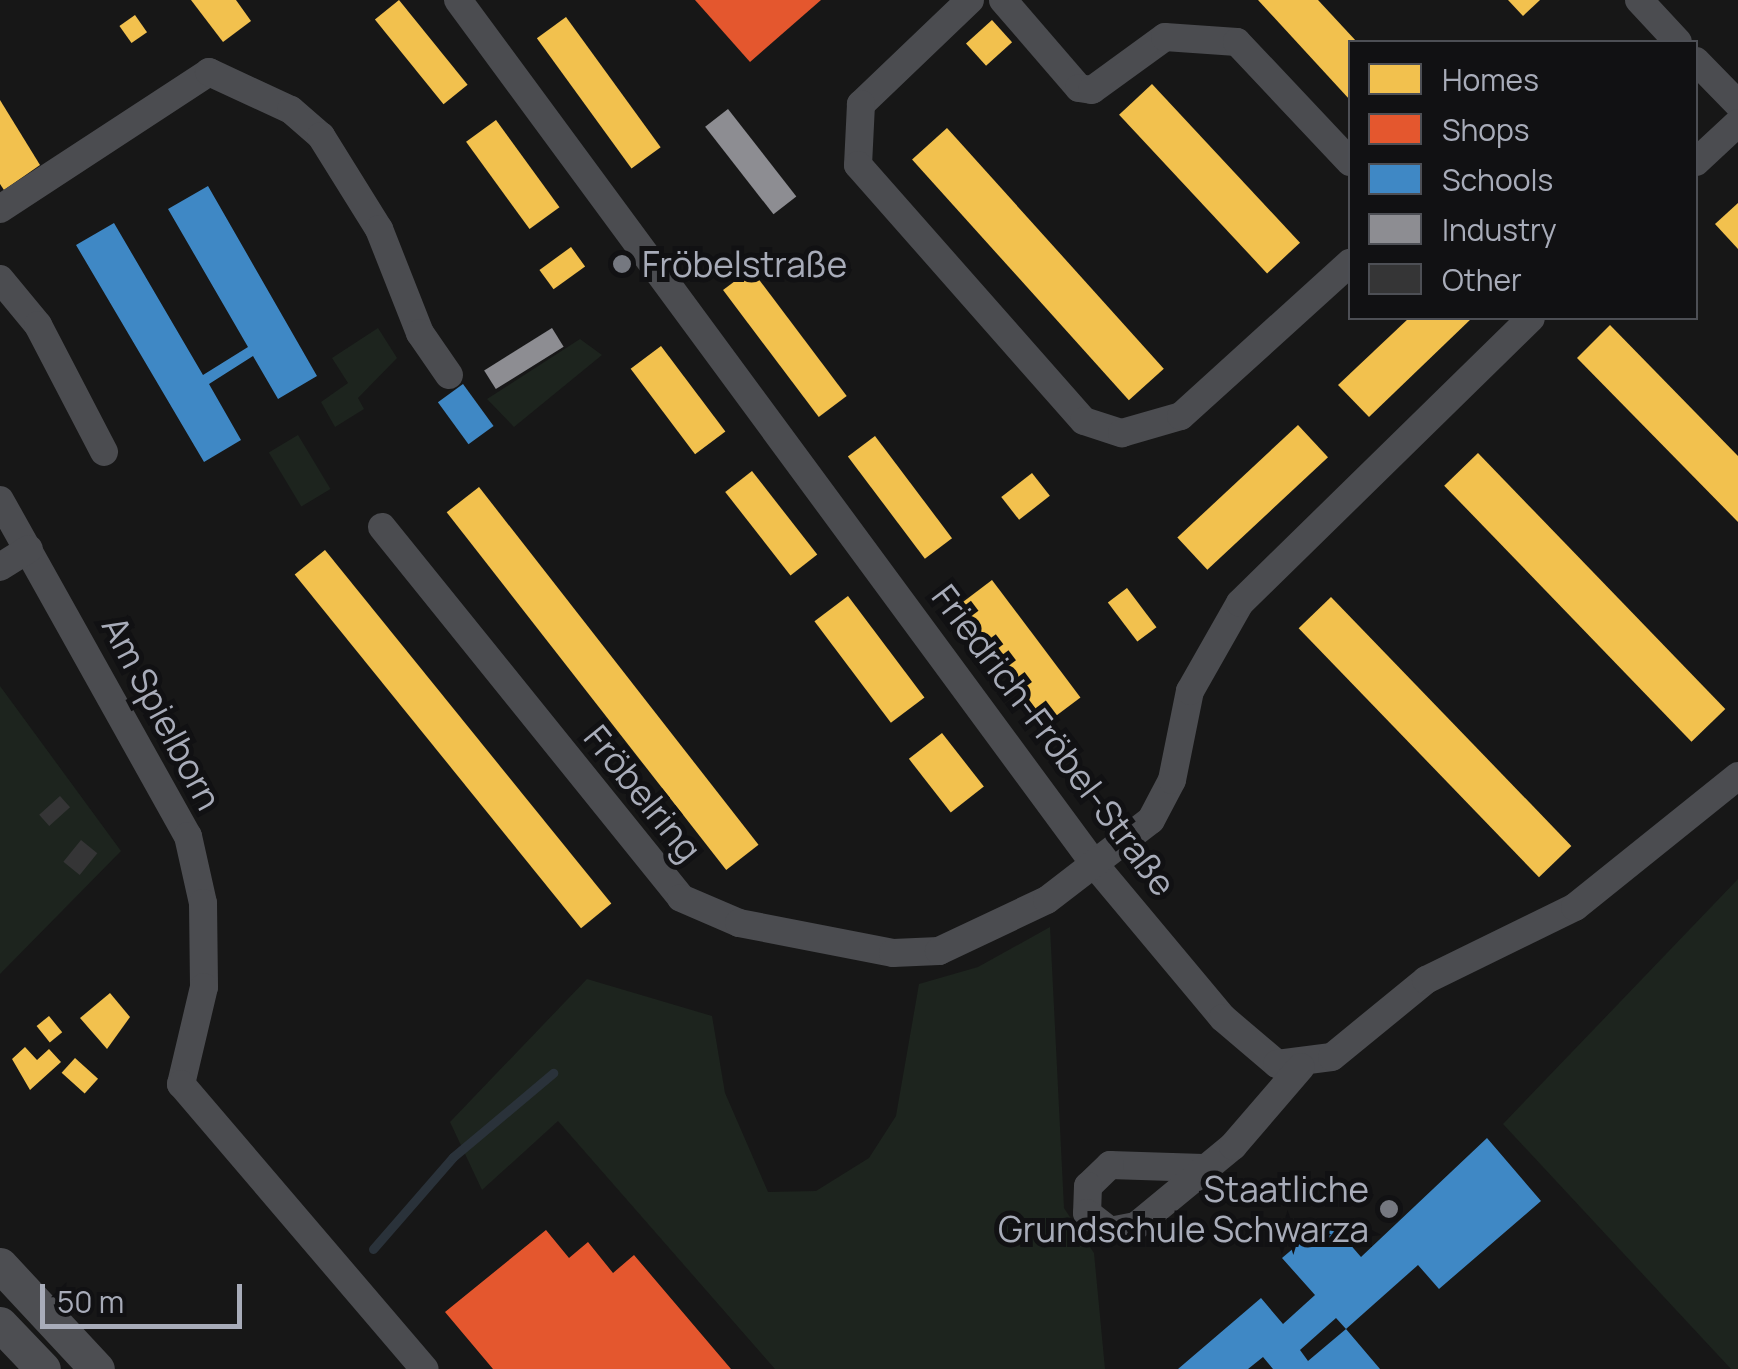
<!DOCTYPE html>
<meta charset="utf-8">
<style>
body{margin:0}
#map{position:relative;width:1738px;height:1369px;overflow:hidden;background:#171717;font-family:Manrope,sans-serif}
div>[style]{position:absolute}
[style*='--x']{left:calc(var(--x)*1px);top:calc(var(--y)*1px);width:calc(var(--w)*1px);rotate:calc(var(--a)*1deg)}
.green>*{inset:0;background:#1d241e;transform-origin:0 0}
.homes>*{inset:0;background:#f2c14e;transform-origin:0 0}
.shops>*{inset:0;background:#e4572e}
.schools>*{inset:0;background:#3f88c5;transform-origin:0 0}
.industry>*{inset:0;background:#8d8d92;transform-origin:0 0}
.stream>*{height:9px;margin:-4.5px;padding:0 4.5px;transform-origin:4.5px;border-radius:4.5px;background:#2a323a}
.building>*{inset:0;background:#353536;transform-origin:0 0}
.minor>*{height:28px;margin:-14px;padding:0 14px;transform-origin:14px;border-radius:14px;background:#4b4c50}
.major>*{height:35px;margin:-17.5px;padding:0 17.5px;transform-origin:17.5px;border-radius:17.5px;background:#4d4e52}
.dots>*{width:28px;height:28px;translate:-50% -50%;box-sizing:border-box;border:5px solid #111113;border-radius:50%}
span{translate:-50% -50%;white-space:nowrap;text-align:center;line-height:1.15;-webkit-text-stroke:10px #111113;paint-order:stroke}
.poi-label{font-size:35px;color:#a8acb9}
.left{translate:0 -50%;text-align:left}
.right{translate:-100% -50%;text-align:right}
.street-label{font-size:35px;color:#a8acb9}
.legend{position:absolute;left:1348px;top:40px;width:350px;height:280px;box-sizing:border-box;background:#111113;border:2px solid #4d4f55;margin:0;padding:12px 18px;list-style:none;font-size:30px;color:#a8acb9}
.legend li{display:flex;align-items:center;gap:20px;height:50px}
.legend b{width:50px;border:2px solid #4d4f55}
.scale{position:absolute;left:40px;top:1284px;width:202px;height:45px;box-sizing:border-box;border:5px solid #a8acb9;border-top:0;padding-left:12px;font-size:30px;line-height:35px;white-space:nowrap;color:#a8acb9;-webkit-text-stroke:8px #111113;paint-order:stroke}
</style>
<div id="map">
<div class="green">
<i style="clip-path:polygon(378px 328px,397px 358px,358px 398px,364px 409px,335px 427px,321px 402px,348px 383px,332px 358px)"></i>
<i style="clip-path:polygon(580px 339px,602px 355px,514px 427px,487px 399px)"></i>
<i style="left:298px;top:435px;width:63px;height:34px;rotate:59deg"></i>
<i style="clip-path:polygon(0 686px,121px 851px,0 974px)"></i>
<i style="clip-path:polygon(1738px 879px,1738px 1369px,1731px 1369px,1503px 1124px)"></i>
<i style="clip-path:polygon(1050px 927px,1064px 1208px,1094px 1253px,1105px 1369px,775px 1369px,558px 1121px,482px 1190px,450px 1122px,587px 979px,712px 1016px,725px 1093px,768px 1192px,816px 1191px,869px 1158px,896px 1116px,919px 984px,978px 967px)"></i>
</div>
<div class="homes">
<i style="clip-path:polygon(191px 0,236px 0,251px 21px,223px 42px)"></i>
<i style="left:399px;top:0;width:109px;height:31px;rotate:51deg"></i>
<i style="clip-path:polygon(1258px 0,1318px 0,1357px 42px,1350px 100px)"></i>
<i style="clip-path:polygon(1508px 0,1540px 0,1523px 16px)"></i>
<i style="left:135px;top:15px;width:21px;height:19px;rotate:55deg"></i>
<i style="left:566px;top:17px;width:161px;height:36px;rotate:54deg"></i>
<i style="left:992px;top:20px;width:30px;height:35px;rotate:48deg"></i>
<i style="left:1152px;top:84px;width:217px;height:45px;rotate:47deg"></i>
<i style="clip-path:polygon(0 100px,40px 165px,4px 190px,0 184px)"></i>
<i style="left:496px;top:120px;width:108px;height:37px;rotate:54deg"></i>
<i style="left:947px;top:128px;width:324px;height:47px;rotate:48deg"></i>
<i style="clip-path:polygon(1738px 203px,1738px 249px,1715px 224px)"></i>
<i style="left:571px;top:247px;width:24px;height:39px;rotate:54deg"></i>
<i style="left:751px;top:269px;width:159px;height:35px;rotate:53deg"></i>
<i style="clip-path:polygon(1409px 318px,1472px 318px,1369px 417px,1338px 385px)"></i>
<i style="clip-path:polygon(1610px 325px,1738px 456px,1738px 522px,1577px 358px)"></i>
<i style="left:661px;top:346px;width:107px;height:38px;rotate:53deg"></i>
<i style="left:1298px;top:425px;width:44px;height:165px;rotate:47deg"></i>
<i style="left:875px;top:436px;width:128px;height:34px;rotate:53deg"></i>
<i style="left:1478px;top:453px;width:356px;height:47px;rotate:46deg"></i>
<i style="left:752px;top:471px;width:106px;height:34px;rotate:52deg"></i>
<i style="left:1032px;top:473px;width:29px;height:39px;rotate:52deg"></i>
<i style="left:479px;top:487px;width:454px;height:41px;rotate:52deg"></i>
<i style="left:325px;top:550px;width:455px;height:39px;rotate:51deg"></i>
<i style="left:992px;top:580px;width:147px;height:43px;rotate:53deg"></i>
<i style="left:1127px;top:588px;width:49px;height:24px;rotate:53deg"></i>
<i style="left:848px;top:596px;width:127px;height:42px;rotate:53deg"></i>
<i style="left:1331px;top:597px;width:346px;height:45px;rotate:46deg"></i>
<i style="left:942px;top:733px;width:68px;height:42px;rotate:52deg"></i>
<i style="clip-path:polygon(110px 993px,130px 1017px,107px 1049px,80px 1018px)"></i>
<i style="left:49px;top:1016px;width:21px;height:16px;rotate:51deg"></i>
<i style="clip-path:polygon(25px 1047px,37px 1060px,49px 1049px,61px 1062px,30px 1090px,12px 1059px)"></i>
<i style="left:75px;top:1058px;width:31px;height:20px;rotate:42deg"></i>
</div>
<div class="shops">
<i style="clip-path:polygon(695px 0,821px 0,750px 62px)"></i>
<i style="clip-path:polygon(546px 1230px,569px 1258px,588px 1242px,613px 1273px,634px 1255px,731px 1369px,493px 1369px,445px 1312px)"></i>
</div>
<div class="schools">
<i style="clip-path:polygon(208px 186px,317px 376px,278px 399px,253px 356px,209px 384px,241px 440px,204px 462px,76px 245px,114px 223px,203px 375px,248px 347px,168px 209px)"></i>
<i style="left:463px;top:384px;width:52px;height:31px;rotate:54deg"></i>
<i style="clip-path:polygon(1487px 1138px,1541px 1201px,1439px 1289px,1418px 1265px,1346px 1329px,1336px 1318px,1300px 1350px,1308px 1361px,1346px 1329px,1380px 1369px,1273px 1369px,1263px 1357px,1248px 1369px,1178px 1369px,1261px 1298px,1283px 1324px,1315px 1295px,1282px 1258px,1328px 1219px,1361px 1257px)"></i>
</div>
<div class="industry">
<i style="left:728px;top:109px;width:111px;height:29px;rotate:52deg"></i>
<i style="left:552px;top:328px;width:22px;height:80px;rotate:58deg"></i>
</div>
<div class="stream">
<i style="--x:373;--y:1249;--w:122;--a:-49"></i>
<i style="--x:453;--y:1157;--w:131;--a:-40"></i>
</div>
<div class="building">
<i style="left:60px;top:796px;width:15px;height:28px;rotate:48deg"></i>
<i style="left:81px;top:840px;width:21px;height:28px;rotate:39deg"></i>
</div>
<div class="minor">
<i style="--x:458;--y:0;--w:1074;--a:53.63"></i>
<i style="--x:1095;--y:865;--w:199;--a:50.1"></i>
<i style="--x:1223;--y:1018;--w:71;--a:40.4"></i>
<i style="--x:1277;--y:1064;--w:55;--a:-7.3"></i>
<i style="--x:1332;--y:1057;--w:122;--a:-39.3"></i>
<i style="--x:1426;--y:980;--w:166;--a:-26.1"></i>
<i style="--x:1575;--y:907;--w:209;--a:-38.8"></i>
<i style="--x:970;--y:0;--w:151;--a:136.3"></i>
<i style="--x:861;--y:104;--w:61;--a:92.8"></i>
<i style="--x:858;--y:165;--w:341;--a:48.6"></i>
<i style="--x:1084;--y:421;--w:40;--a:18"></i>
<i style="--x:1122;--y:433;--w:61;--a:-16.1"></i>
<i style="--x:1181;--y:416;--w:228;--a:-42.2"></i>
<i style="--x:1003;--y:0;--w:116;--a:49.2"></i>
<i style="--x:1079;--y:88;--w:13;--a:9"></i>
<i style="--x:1092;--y:90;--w:90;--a:-36"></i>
<i style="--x:1165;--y:37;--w:72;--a:4"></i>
<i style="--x:1237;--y:42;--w:165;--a:46.7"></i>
<i style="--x:1639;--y:0;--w:57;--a:47.1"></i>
<i style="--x:1696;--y:61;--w:60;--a:45.7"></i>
<i style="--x:1696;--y:162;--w:57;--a:-42.9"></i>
<i style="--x:0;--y:209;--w:250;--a:-33.2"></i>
<i style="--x:209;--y:72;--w:90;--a:24.9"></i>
<i style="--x:291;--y:110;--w:40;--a:41"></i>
<i style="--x:321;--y:136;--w:110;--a:58.1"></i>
<i style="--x:379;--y:229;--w:112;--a:68.5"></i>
<i style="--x:420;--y:333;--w:51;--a:55.4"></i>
<i style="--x:0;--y:279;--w:60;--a:50.4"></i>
<i style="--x:38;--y:325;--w:143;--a:62.5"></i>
<i style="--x:0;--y:500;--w:385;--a:60.8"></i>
<i style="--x:188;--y:836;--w:69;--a:77.4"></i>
<i style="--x:203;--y:903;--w:84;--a:89.3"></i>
<i style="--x:204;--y:987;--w:100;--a:103.3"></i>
<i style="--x:181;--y:1084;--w:375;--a:49.5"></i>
<i style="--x:382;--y:527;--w:476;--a:51.1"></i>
<i style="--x:681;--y:898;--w:63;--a:23.3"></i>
<i style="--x:739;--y:923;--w:157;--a:11"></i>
<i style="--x:893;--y:953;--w:46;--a:-2.5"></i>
<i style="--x:939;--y:951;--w:119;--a:-25.3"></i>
<i style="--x:1047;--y:900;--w:131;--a:-37.6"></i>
<i style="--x:1151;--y:820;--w:45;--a:-62.3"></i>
<i style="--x:1172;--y:780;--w:91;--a:-78.6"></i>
<i style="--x:1190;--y:691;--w:101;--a:-60.4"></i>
<i style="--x:1240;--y:603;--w:407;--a:-44.4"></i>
<i style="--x:0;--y:567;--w:34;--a:-32"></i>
<i style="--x:1203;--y:1168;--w:93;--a:-178.2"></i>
<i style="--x:1110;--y:1165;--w:30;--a:136"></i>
<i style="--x:1088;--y:1186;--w:27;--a:92"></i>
<i style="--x:1087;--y:1213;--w:29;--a:38"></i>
<i style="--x:1110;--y:1231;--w:26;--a:-11"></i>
<i style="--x:1136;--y:1226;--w:126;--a:-39.5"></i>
<i style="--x:1233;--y:1146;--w:104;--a:-49.3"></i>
</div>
<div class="major">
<i style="--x:0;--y:1265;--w:142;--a:47"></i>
<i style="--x:0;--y:1324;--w:62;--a:46.3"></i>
</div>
<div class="dots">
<i style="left:622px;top:264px;background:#757880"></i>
<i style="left:1389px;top:1209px;background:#757880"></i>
</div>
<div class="poi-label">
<span class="left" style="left:642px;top:264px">Fröbelstraße</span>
<span class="right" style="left:1369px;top:1209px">Staatliche<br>Grundschule Schwarza</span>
</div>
<div class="street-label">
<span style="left:162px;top:713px;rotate:62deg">Am Spielborn</span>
<span style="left:1054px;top:740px;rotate:53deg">Friedrich-Fröbel-Straße</span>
<span style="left:643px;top:793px;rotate:51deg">Fröbelring</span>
</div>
<ul class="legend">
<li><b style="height:28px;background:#f2c14e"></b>Homes</li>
<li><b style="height:28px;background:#e4572e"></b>Shops</li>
<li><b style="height:28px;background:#3f88c5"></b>Schools</li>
<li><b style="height:28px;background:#8d8d92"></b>Industry</li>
<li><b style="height:28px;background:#353536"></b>Other</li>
</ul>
<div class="scale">50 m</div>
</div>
